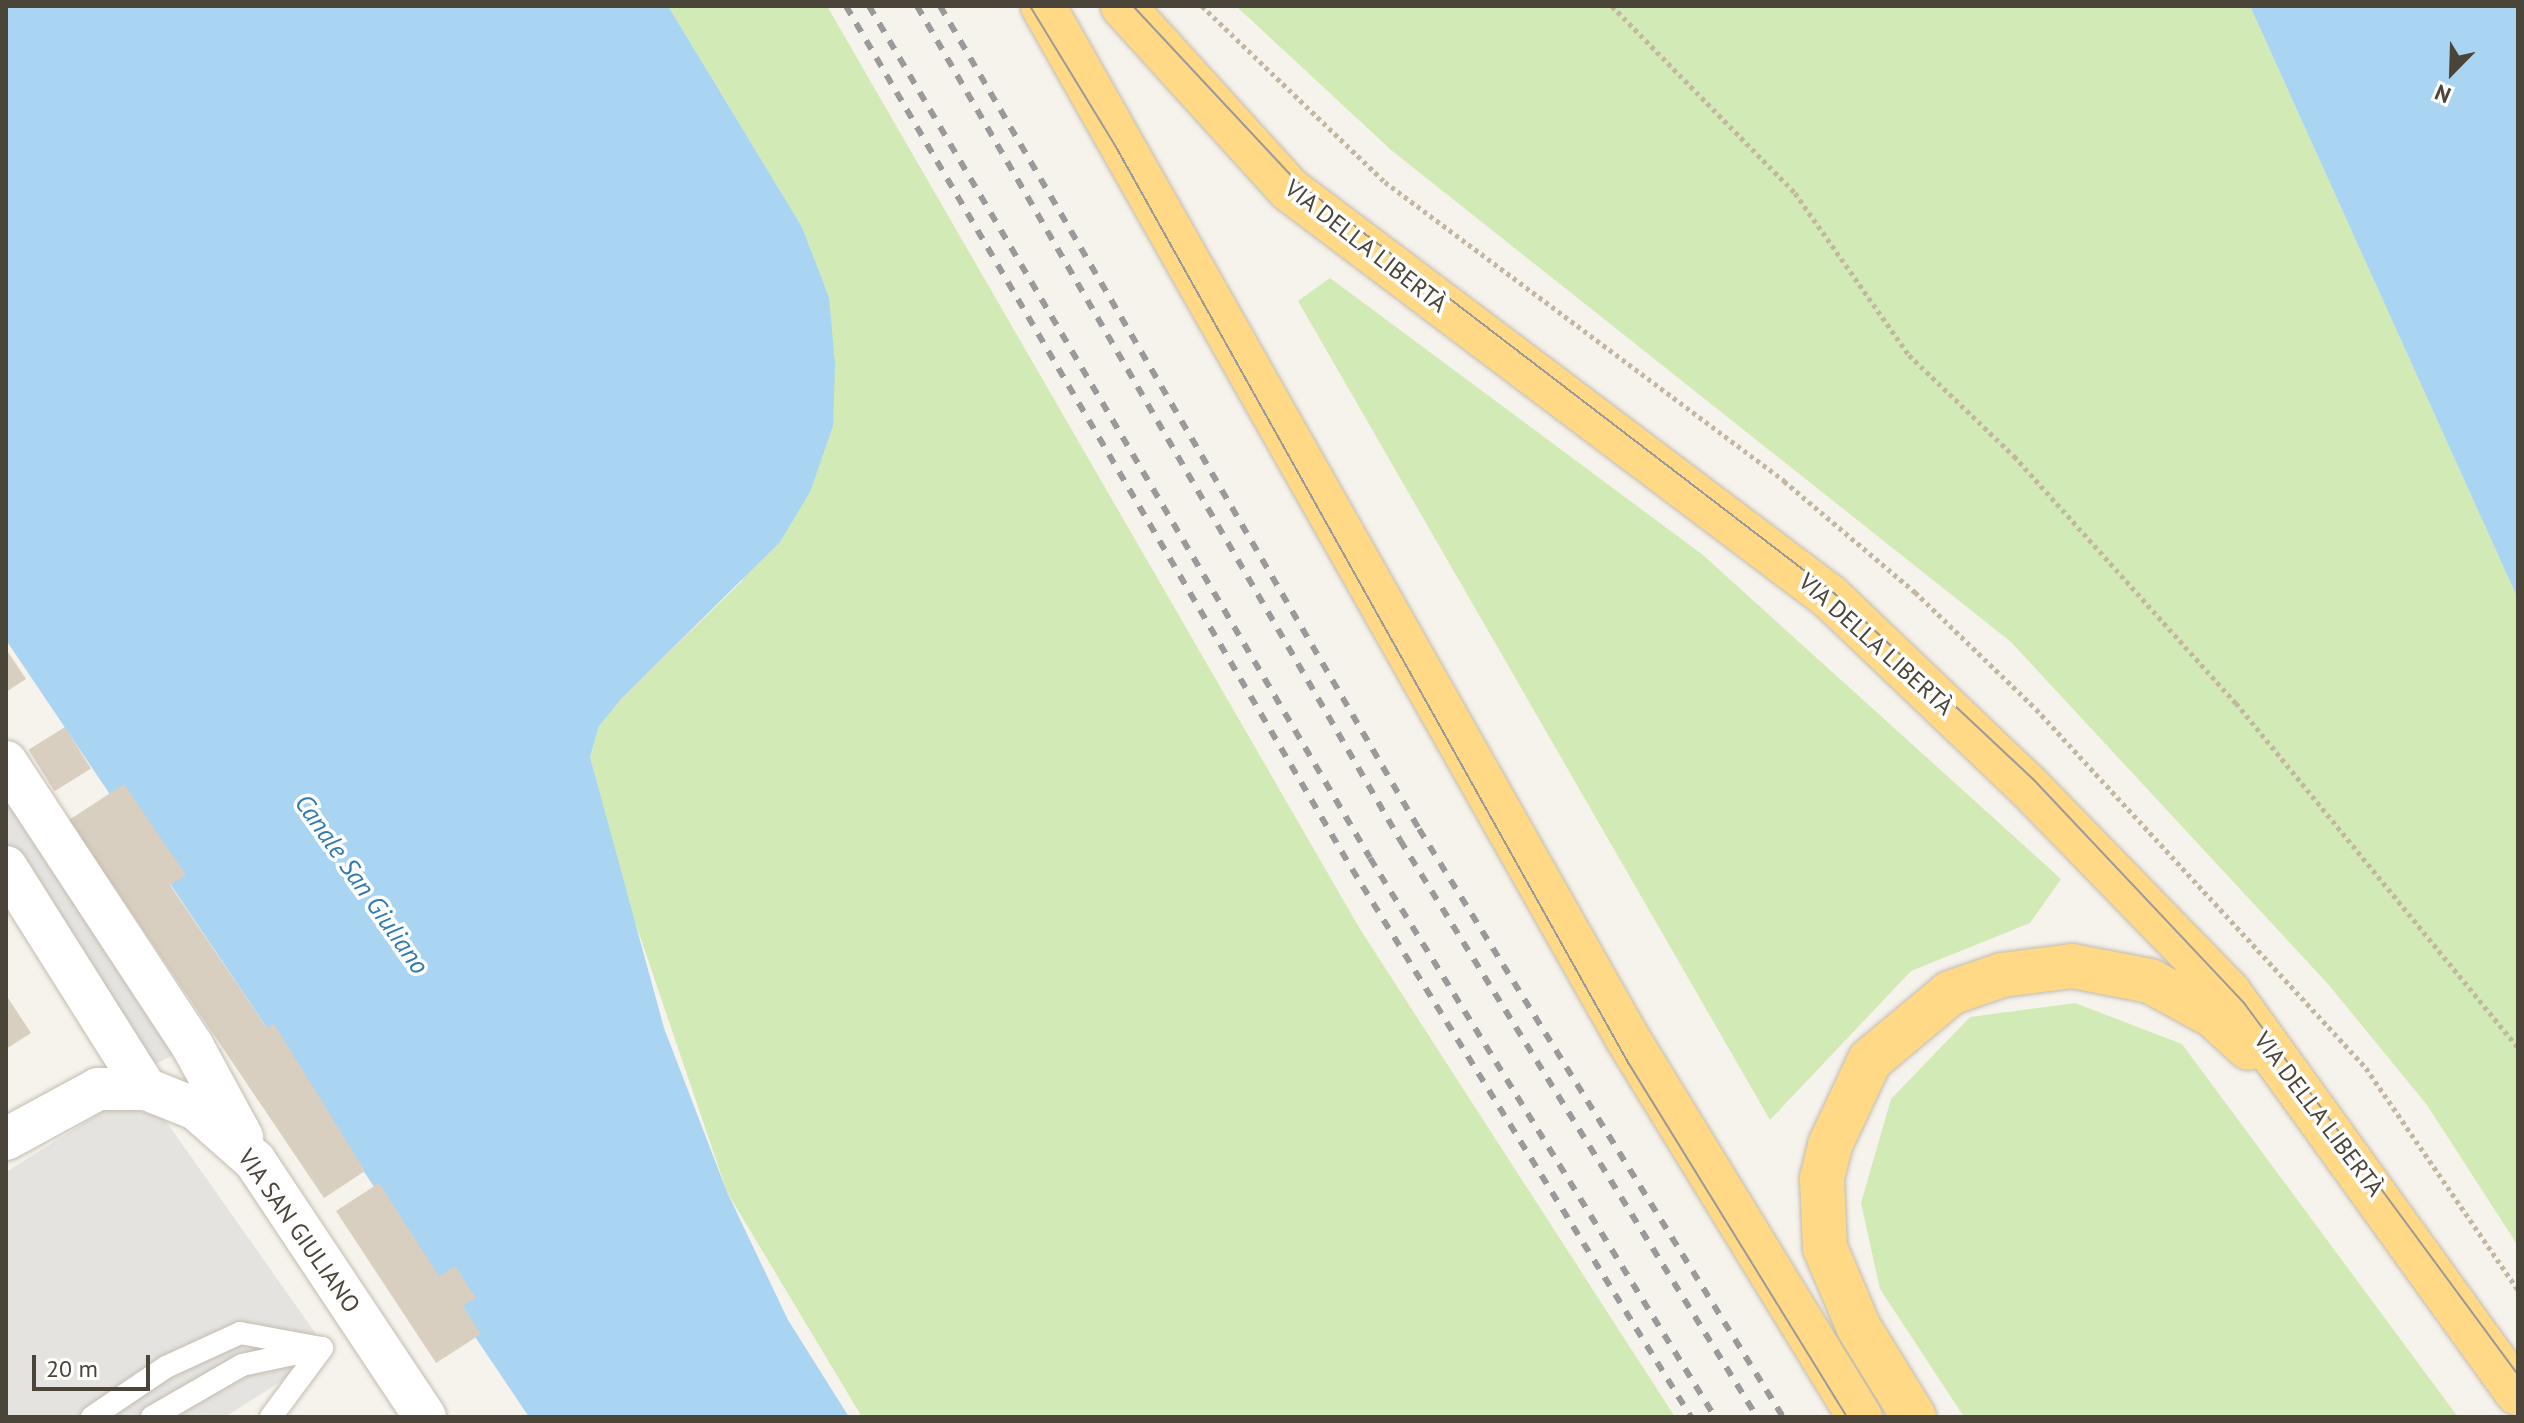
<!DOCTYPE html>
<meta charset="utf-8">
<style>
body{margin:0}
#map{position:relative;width:2524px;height:1423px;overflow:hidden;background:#f6f3ec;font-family:"PT Sans",sans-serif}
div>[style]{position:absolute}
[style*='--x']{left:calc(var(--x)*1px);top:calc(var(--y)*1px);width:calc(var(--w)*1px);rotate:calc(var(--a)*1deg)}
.green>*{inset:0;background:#d2eab5}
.parking>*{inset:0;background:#e5e3e0}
.water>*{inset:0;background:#a9d4f2}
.building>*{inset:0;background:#d8cfc1;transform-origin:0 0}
.path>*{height:5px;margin-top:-2.5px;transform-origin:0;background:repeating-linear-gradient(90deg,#c4b79f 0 4px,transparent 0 8px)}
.roads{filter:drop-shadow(0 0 2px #c2bbae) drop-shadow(0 0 2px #c2bbae)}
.service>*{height:22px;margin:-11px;padding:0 11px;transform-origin:11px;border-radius:11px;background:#fff}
.minor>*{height:42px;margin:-21px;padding:0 21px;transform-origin:21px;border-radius:21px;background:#fff}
.trunk>*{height:44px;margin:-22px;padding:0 22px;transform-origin:22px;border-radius:22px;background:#ffd985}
.tram>*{height:2px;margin:-1px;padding:0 1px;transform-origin:1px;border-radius:1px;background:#9a9a9a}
.rail>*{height:6px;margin-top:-3px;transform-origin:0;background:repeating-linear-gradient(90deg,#9a9a9a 0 10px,transparent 0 20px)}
span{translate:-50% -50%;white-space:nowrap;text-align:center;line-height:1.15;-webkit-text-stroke:7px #fff;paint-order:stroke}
.street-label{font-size:24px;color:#4b4439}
.water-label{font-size:26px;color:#2e7ab2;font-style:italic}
.frame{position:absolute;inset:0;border:8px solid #4b4439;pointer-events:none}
.north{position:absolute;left:2412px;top:32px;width:80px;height:80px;-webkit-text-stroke:6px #fff;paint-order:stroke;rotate:203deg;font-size:22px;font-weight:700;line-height:32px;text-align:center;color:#4b4439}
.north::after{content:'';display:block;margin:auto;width:28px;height:36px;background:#4b4439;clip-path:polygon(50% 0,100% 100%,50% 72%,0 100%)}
.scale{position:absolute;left:32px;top:1355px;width:118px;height:36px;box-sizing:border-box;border:4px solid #4b4439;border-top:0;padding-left:10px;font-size:24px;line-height:28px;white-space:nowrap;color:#4b4439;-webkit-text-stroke:6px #fff;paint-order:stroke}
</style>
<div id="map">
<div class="green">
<i style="clip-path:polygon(668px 6px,827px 6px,1360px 929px,1675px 1417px,862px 1417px,727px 1192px,628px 901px,590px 757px,599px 726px,622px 698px,742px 581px,833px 426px,829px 297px,802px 227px)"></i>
<i style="clip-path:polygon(1236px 6px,2250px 6px,2518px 599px,2518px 1246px,2427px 1105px,2328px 984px,2011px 642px,1391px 150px)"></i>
<i style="clip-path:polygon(1330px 278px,1703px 555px,2061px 879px,2030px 923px,1911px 971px,1770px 1120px,1298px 301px)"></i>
<i style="clip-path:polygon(2075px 1003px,2182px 1044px,2458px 1417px,1964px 1417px,1880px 1289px,1861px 1203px,1891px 1099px,1970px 1017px)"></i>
</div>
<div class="parking">
<i style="clip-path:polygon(6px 762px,192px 1045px,137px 1074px,6px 867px)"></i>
<i style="clip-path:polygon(113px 1105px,163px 1117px,328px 1351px,225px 1417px,6px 1417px,6px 1172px)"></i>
</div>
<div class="water">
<i style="clip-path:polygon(6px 6px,668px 6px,802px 227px,829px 297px,835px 364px,833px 426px,810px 492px,780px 542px,622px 698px,599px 726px,590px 757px,664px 1028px,727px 1192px,788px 1320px,849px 1417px,529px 1417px,6px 640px)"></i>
<i style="clip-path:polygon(2250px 6px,2518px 6px,2518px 599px)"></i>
</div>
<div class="building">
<i style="clip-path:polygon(6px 649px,26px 679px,6px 692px)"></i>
<i style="left:65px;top:727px;width:49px;height:43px;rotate:58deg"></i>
<i style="clip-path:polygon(124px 784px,186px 875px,170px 885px,267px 1028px,274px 1024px,365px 1171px,324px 1198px,69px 820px)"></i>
<i style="clip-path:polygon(6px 995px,31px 1033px,6px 1049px)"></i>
<i style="clip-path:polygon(379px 1183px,439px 1276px,455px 1266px,476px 1298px,463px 1306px,481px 1334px,436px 1363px,336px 1211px)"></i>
</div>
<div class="path">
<i style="--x:1202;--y:6;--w:254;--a:43.9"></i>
<i style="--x:1385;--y:182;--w:499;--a:36.8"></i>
<i style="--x:1784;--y:481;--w:172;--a:40.3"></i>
<i style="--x:1915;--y:592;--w:168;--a:44"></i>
<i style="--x:2036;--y:709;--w:488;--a:47.4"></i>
<i style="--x:2366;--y:1068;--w:269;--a:55.6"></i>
<i style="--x:1612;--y:6;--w:262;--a:45.6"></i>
<i style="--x:1795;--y:193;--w:198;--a:54.9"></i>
<i style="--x:1909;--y:355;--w:146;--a:43.9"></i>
<i style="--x:2014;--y:456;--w:332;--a:48.1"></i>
<i style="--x:2236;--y:703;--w:445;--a:50.7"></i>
</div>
<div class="roads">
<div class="service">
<i style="--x:92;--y:1417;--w:89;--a:-34"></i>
<i style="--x:166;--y:1367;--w:81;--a:-24.7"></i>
<i style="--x:240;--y:1333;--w:83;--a:10.4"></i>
<i style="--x:152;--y:1417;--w:104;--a:-30"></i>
<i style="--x:242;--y:1365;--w:81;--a:-12.1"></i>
<i style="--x:271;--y:1417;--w:86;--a:-53.5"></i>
</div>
<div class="minor">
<i style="--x:6;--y:762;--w:339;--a:56.7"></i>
<i style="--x:192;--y:1045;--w:105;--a:61.5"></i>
<i style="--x:6;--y:867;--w:262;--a:57.8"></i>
<i style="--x:6;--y:1139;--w:105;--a:-28.5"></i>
<i style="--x:98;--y:1089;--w:48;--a:0"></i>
<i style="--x:146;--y:1089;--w:54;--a:21.8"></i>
<i style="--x:196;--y:1109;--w:79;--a:41.4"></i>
<i style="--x:255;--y:1161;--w:307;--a:56.4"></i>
</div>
<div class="trunk">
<i style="--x:1043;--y:6;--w:1187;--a:60.48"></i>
<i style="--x:1628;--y:1039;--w:444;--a:58.5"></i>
<i style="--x:1123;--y:6;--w:248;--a:47.8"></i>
<i style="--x:1290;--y:190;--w:676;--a:37.01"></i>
<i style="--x:1830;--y:597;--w:272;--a:43.7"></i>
<i style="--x:2027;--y:785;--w:290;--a:45.8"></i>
<i style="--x:2229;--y:993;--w:493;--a:54.2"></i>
<i style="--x:1914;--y:1417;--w:105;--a:-121.7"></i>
<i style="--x:1859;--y:1328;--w:87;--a:-113"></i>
<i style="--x:1825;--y:1248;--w:70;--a:-92.5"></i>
<i style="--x:1822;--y:1178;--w:34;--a:-76"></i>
<i style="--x:1830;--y:1145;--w:94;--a:-64.8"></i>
<i style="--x:1870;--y:1060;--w:104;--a:-39.9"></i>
<i style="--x:1950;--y:993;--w:55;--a:-19.1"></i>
<i style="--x:2002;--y:975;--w:71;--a:-7.3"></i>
<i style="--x:2072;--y:966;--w:79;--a:10.9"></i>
<i style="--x:2150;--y:981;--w:73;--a:28.7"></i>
<i style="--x:2214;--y:1016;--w:47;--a:42.4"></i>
</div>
</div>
<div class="tram">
<i style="--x:1030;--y:6;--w:165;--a:58.6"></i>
<i style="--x:1116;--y:147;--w:1051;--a:60.78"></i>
<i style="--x:1629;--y:1064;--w:415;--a:58.3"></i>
<i style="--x:1133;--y:6;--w:239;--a:47"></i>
<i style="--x:1296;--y:181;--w:684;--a:37.46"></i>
<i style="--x:1839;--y:597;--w:266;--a:43.2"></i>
<i style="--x:2033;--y:779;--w:308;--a:46.7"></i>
<i style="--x:2244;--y:1003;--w:461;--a:53.6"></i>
</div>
<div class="rail">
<i style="--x:846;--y:6;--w:1000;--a:59.62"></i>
<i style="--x:1352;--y:869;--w:644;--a:58.26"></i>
<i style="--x:869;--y:6;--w:988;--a:59.54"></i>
<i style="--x:1370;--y:858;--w:657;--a:58.32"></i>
<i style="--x:917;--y:6;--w:964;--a:59.92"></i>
<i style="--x:1400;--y:840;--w:679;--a:58.25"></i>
<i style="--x:940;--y:6;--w:952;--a:59.8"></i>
<i style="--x:1419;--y:829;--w:692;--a:58.24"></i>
</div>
<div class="street-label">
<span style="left:1366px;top:246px;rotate:38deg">VIA DELLA LIBERTÀ</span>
<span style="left:1876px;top:644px;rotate:42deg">VIA DELLA LIBERTÀ</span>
<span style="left:2319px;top:1114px;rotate:53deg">VIA DELLA LIBERTÀ</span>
<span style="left:299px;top:1231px;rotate:55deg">VIA SAN GIULIANO</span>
</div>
<div class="water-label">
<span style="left:362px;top:884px;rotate:55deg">Canale San Giuliano</span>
</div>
<div class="frame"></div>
<div class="north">N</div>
<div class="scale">20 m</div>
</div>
